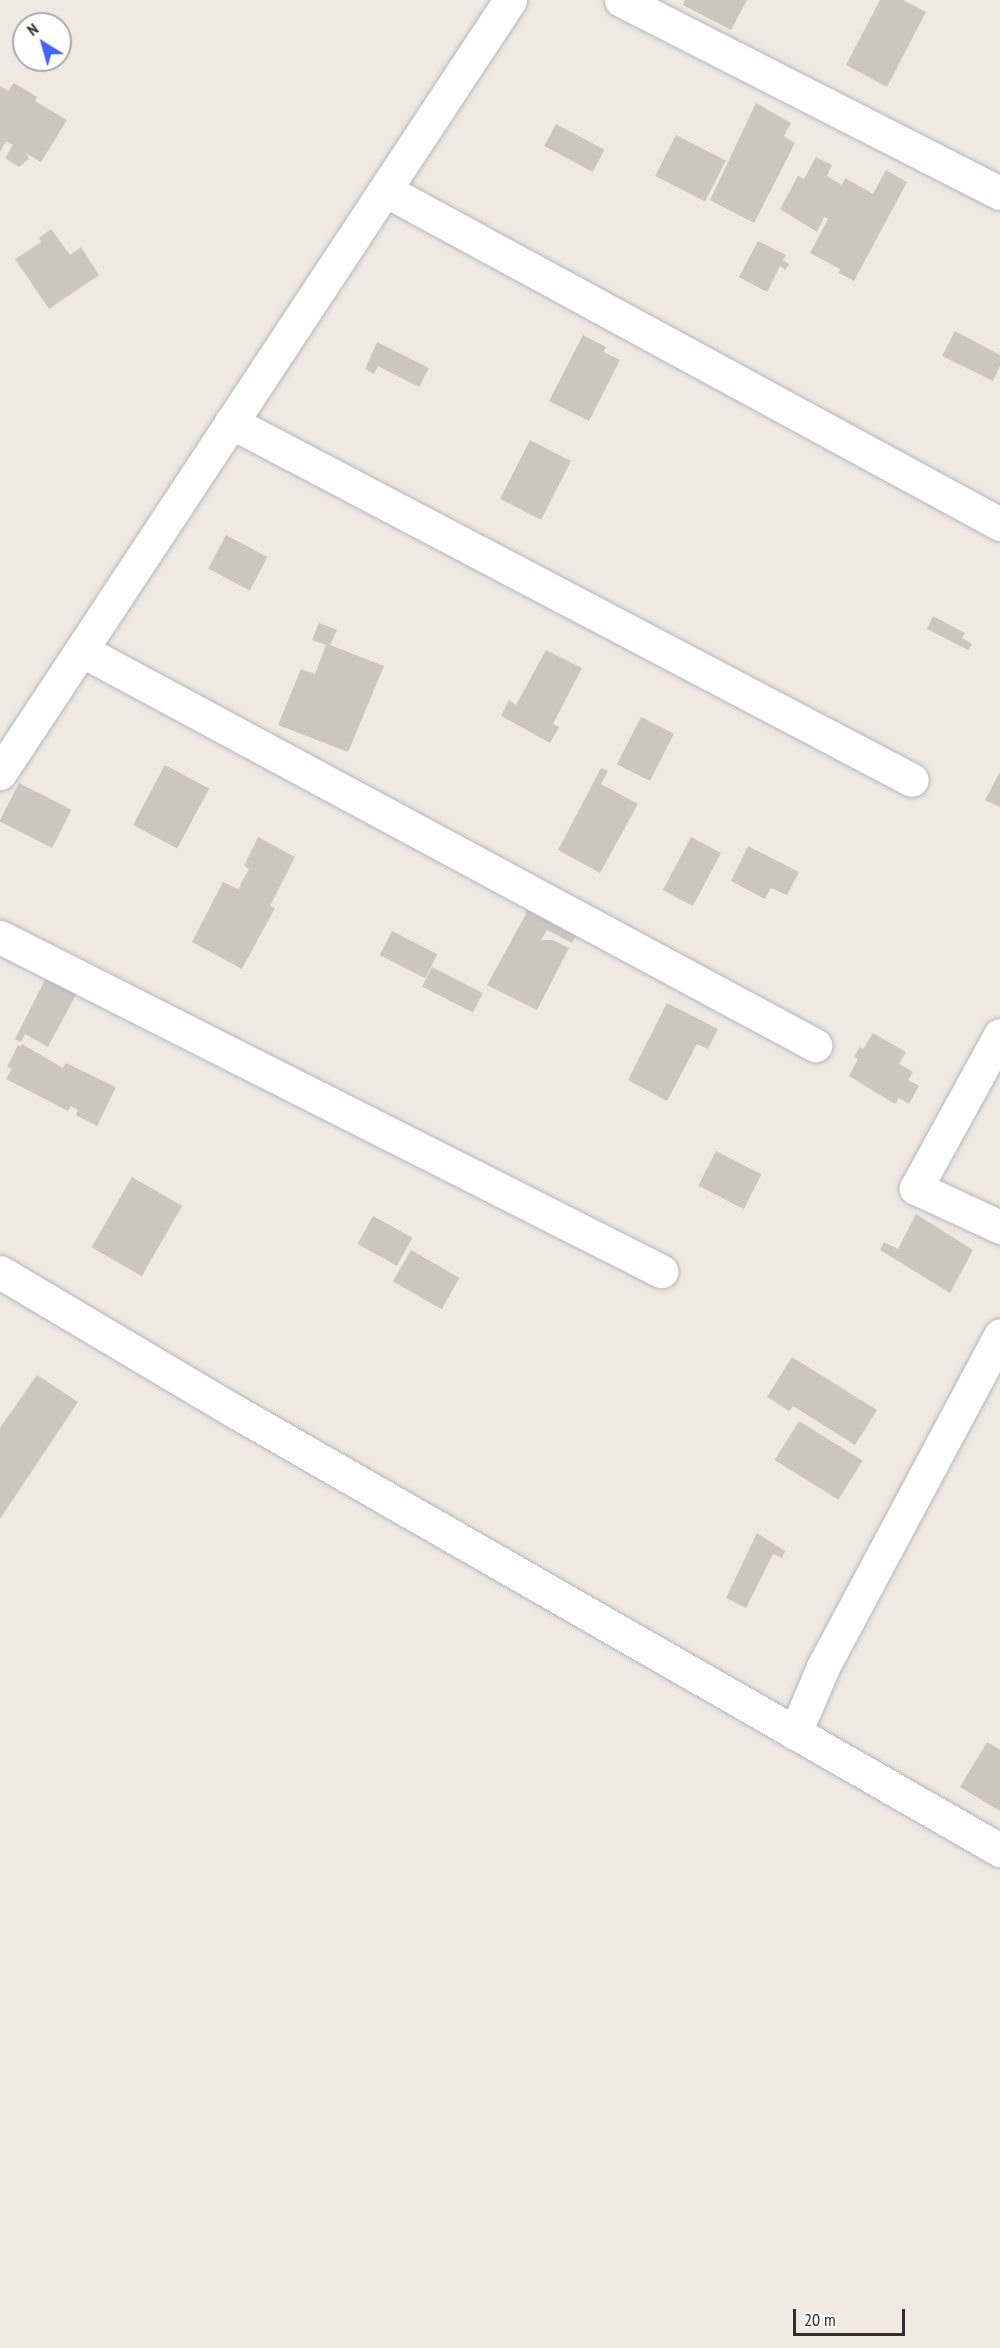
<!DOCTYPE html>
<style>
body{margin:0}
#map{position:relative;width:1000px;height:2348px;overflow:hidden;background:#efe9e1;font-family:"PT Sans Narrow",sans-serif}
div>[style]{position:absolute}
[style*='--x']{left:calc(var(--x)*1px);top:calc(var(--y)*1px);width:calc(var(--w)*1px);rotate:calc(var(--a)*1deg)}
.building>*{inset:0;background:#cbc7bf;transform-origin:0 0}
.roads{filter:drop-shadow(0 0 2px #b4b7c1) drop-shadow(0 0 2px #b4b7c1)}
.street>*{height:33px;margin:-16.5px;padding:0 16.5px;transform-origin:16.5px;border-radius:16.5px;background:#fff}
.secondary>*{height:33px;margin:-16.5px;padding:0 16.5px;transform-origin:16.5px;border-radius:16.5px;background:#fff}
span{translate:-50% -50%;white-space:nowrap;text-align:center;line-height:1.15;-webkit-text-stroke:4.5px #fff;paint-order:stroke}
.north{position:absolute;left:12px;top:12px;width:60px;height:60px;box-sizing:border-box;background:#fff;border:2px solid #ababab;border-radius:50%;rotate:323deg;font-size:16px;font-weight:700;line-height:24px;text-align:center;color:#2e2e2e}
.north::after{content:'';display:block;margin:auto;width:21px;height:27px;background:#4264fb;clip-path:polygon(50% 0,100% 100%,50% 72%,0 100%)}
.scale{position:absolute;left:793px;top:2309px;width:112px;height:27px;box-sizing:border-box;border:3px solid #2e2e2e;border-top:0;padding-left:8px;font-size:18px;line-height:21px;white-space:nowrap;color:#2e2e2e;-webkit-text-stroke:4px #fff;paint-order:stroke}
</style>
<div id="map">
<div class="building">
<i style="clip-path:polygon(685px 0,747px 0,731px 30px,683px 5px)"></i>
<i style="clip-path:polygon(880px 0,903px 0,926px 12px,887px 87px,846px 65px)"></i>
<i style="clip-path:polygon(14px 83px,37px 97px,35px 101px,67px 120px,41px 162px,27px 154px,29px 159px,19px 167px,5px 158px,13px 145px,6px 141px,0 152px,0 86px,8px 91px)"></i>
<i style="clip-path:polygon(756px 103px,791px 123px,784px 136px,795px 143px,754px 223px,710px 200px)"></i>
<i style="left:556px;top:124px;width:55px;height:25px;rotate:28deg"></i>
<i style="left:676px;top:135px;width:56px;height:46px;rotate:27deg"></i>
<i style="clip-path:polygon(816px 157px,832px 165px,827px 176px,842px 185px,845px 178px,873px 194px,886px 170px,907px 182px,854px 281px,839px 273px,840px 269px,810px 253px,828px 219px,824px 217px,817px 232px,780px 209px,798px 176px,804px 179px)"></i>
<i style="clip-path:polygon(51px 229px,70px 255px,81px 247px,99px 275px,49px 309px,15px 259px,41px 242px,39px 238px)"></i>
<i style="clip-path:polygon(758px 241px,786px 255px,783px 260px,789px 264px,785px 270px,780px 266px,767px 292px,739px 277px)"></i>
<i style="clip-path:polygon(955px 331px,1000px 355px,1000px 366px,993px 381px,942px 356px)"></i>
<i style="clip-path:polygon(583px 335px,606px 347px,603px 352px,620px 360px,589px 421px,549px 401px)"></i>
<i style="clip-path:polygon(377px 342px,429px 368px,419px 387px,378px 366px,374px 374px,365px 369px)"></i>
<i style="left:530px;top:440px;width:46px;height:66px;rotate:27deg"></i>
<i style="left:226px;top:535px;width:47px;height:38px;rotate:28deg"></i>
<i style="clip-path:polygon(933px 616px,965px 633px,962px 638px,972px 644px,968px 650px,927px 629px)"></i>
<i style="clip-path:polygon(319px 623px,337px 630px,330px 645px,384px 666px,348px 752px,278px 725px,301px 669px,315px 674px,326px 645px,312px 640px)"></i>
<i style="clip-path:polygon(546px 650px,582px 668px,553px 724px,559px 727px,550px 743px,501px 716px,509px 700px,516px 705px)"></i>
<i style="left:641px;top:717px;width:37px;height:53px;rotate:27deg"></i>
<i style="left:165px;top:765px;width:50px;height:68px;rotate:28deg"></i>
<i style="clip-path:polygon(601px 768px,608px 771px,601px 784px,638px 804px,600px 873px,558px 850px)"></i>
<i style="clip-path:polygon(1000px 772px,1000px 807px,985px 800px)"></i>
<i style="left:19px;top:783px;width:59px;height:43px;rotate:27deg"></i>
<i style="clip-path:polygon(258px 837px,295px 857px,270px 906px,275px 908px,242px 969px,192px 942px,223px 882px,238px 889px,249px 869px,244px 866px)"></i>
<i style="left:691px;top:837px;width:34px;height:60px;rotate:28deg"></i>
<i style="clip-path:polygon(748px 846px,799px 872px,787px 895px,771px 888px,765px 899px,731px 881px)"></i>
<i style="clip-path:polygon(525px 909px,576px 936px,572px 943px,547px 930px,541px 940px,553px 940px,569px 948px,537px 1010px,487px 985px,526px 914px)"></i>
<i style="left:392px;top:931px;width:51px;height:27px;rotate:27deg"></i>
<i style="left:432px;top:967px;width:57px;height:22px;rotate:27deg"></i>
<i style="clip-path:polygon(49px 972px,78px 991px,48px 1047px,25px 1034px,21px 1042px,15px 1039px)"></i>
<i style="clip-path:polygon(667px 1003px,718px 1029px,708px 1049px,697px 1044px,667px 1101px,628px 1080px)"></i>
<i style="clip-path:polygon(873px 1033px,906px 1052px,899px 1064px,913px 1072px,908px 1080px,919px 1086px,909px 1104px,899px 1098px,895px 1104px,849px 1076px,858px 1059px,854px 1057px,860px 1047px,863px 1049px)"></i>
<i style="clip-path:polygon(22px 1044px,63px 1068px,66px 1063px,116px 1087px,97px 1126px,76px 1115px,78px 1110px,71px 1106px,68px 1111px,6px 1079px,12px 1069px,7px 1067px,18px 1045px,21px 1047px)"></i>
<i style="left:716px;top:1151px;width:51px;height:39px;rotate:27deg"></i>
<i style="left:132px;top:1177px;width:58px;height:81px;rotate:30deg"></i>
<i style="clip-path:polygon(916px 1214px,973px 1250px,950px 1293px,880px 1250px,884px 1242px,898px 1249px)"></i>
<i style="left:373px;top:1216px;width:45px;height:32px;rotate:29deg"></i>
<i style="left:411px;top:1250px;width:56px;height:36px;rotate:30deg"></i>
<i style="clip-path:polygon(792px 1357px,877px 1410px,855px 1445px,793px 1406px,789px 1411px,767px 1397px)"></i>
<i style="clip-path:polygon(37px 1375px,78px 1402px,0 1519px,0 1428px)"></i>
<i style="left:799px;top:1421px;width:75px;height:46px;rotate:32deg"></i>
<i style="clip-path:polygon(757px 1533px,785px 1551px,782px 1558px,773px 1554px,746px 1608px,726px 1598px)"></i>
<i style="clip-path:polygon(987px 1742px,1000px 1750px,1000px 1811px,960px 1787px)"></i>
</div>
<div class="roads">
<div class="street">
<i style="--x:621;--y:0;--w:425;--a:27"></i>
<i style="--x:385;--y:190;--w:700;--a:28.51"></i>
<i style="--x:231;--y:422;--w:769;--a:27.73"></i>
<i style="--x:81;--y:650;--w:834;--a:28.29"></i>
<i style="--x:0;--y:773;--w:926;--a:-56.58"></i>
<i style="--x:0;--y:937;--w:741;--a:26.81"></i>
<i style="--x:1000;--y:1035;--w:175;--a:118.8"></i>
<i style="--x:916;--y:1188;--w:93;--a:24.9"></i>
<i style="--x:795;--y:1733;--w:72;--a:-67"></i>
<i style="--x:823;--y:1667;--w:376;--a:-61.9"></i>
</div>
<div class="secondary">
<i style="--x:0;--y:1272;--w:274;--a:30.7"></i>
<i style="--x:236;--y:1412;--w:881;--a:29.83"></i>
</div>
</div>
<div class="north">N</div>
<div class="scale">20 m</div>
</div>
